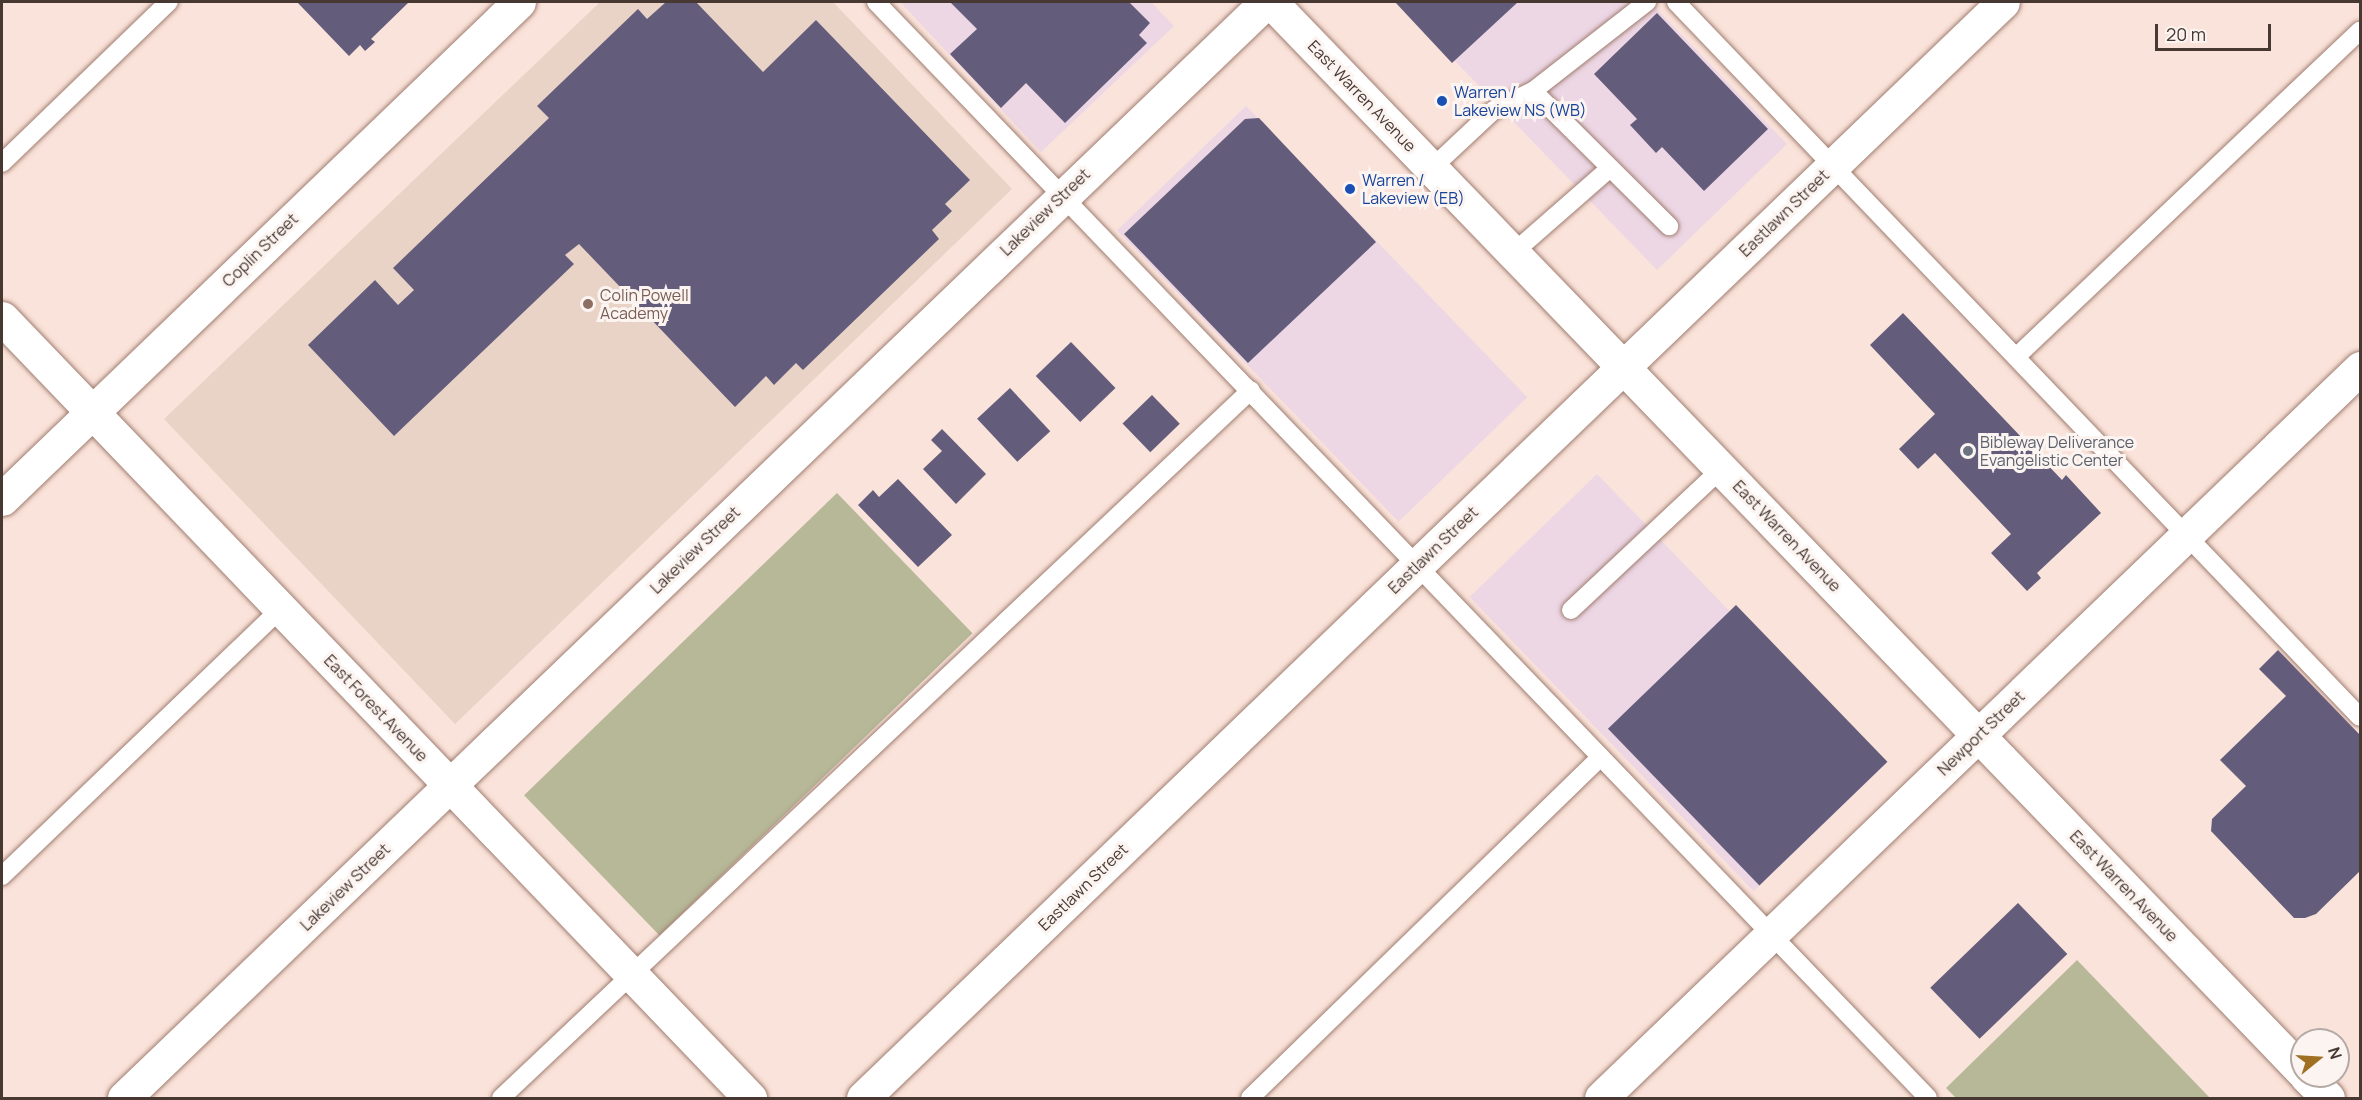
<!DOCTYPE html>
<style>
body{margin:0}
#map{position:relative;width:2362px;height:1100px;overflow:hidden;background:#fae3da;font-family:Manrope,sans-serif}
div>[style]{position:absolute}
[style*='--x']{left:calc(var(--x)*1px);top:calc(var(--y)*1px);width:calc(var(--w)*1px);rotate:calc(var(--a)*1deg)}
.commercial>*{inset:0;background:#edd7e5;transform-origin:0 0}
.education>*{inset:0;background:#e9d3c7}
.green>*{inset:0;background:#b6b898;transform-origin:0 0}
.building>*{inset:0;background:#645c7b;transform-origin:0 0}
.roads{filter:drop-shadow(0 0 2px #a07d70) drop-shadow(0 0 2px #a07d70)}
.lane>*{height:18px;margin:-9px;padding:0 9px;transform-origin:9px;border-radius:9px;background:#fff}
.street>*{height:33px;margin:-16.5px;padding:0 16.5px;transform-origin:16.5px;border-radius:16.5px;background:#fff}
.secondary>*{height:33px;margin:-16.5px;padding:0 16.5px;transform-origin:16.5px;border-radius:16.5px;background:#fff}
.dots>*{width:16px;height:16px;translate:-50% -50%;box-sizing:border-box;border:3px solid #fcf4f1;border-radius:50%}
span{translate:-50% -50%;white-space:nowrap;text-align:center;line-height:1.15;-webkit-text-stroke:6px #fcf4f1;paint-order:stroke}
.transit-label{font-size:16px;color:#164399}
.left{translate:0 -50%;text-align:left}
.street-label{font-size:16px;color:#473832}
.education-label{font-size:16px;color:#785e54}
.worship-label{font-size:16px;color:#5b616d}
.frame{position:absolute;inset:0;border:3px solid #473832;pointer-events:none}
.north{position:absolute;left:2290px;top:1028px;width:60px;height:60px;box-sizing:border-box;background:#fcf4f1;border:2px solid #b4a9a5;border-radius:50%;rotate:72deg;font-size:16px;font-weight:700;line-height:24px;text-align:center;color:#473832}
.north::after{content:'';display:block;margin:auto;width:21px;height:27px;background:#9f6f22;clip-path:polygon(50% 0,100% 100%,50% 72%,0 100%)}
.scale{position:absolute;left:2155px;top:24px;width:116px;height:27px;box-sizing:border-box;border:3px solid #473832;border-top:0;padding-left:8px;font-size:18px;line-height:21px;white-space:nowrap;color:#473832;-webkit-text-stroke:4px #fcf4f1;paint-order:stroke}
</style>
<div id="map">
<div class="commercial">
<i style="clip-path:polygon(900px 2px,1151px 2px,1174px 26px,1041px 152px)"></i>
<i style="clip-path:polygon(1398px 2px,1650px 2px,1787px 144px,1657px 270px)"></i>
<i style="left:1246px;top:106px;width:405px;height:179px;rotate:46deg"></i>
<i style="left:1597px;top:474px;width:409px;height:177px;rotate:46deg"></i>
</div>
<div class="education">
<i style="clip-path:polygon(600px 2px,833px 2px,1012px 189px,455px 724px,164px 419px)"></i>
</div>
<div class="green">
<i style="left:837px;top:493px;width:195px;height:435px;rotate:46deg"></i>
<i style="clip-path:polygon(2077px 960px,2210px 1098px,1956px 1098px,1946px 1088px)"></i>
</div>
<div class="building">
<i style="clip-path:polygon(297px 2px,409px 2px,371px 39px,375px 42px,365px 51px,360px 45px,349px 56px)"></i>
<i style="clip-path:polygon(666px 2px,696px 2px,763px 72px,816px 20px,970px 180px,945px 204px,952px 211px,932px 230px,939px 239px,803px 370px,796px 363px,774px 385px,766px 376px,735px 407px,579px 244px,565px 255px,574px 264px,394px 436px,308px 345px,375px 280px,398px 305px,414px 290px,393px 268px,549px 118px,537px 106px,638px 9px,647px 19px)"></i>
<i style="clip-path:polygon(950px 2px,1129px 2px,1150px 23px,1139px 35px,1147px 43px,1065px 123px,1026px 83px,1001px 108px,950px 54px,977px 29px)"></i>
<i style="clip-path:polygon(1395px 2px,1518px 2px,1452px 63px)"></i>
<i style="clip-path:polygon(1657px 13px,1768px 129px,1704px 191px,1662px 147px,1656px 153px,1630px 125px,1637px 119px,1594px 74px)"></i>
<i style="clip-path:polygon(1259px 118px,1376px 242px,1248px 363px,1124px 234px,1245px 119px)"></i>
<i style="clip-path:polygon(1903px 313px,2062px 480px,2066px 475px,2101px 513px,2037px 573px,2041px 578px,2027px 591px,1991px 553px,2011px 534px,1935px 453px,1918px 469px,1899px 449px,1935px 414px,1870px 345px)"></i>
<i style="left:1071px;top:342px;width:64px;height:49px;rotate:46deg"></i>
<i style="left:1010px;top:388px;width:59px;height:45px;rotate:47deg"></i>
<i style="left:1152px;top:395px;width:40px;height:41px;rotate:46deg"></i>
<i style="clip-path:polygon(942px 429px,986px 474px,956px 504px,923px 469px,942px 451px,931px 440px)"></i>
<i style="clip-path:polygon(898px 479px,952px 535px,918px 567px,858px 505px,873px 490px,879px 497px)"></i>
<i style="left:1736px;top:605px;width:218px;height:178px;rotate:46deg"></i>
<i style="clip-path:polygon(2278px 650px,2360px 735px,2360px 871px,2316px 914px,2305px 918px,2294px 918px,2211px 831px,2212px 819px,2246px 786px,2220px 760px,2286px 696px,2259px 669px)"></i>
<i style="left:2018px;top:903px;width:71px;height:122px;rotate:46deg"></i>
</div>
<div class="roads">
<div class="lane">
<i style="--x:876;--y:2;--w:1519;--a:46.17"></i>
<i style="--x:1676;--y:2;--w:989;--a:46.27"></i>
<i style="--x:1533;--y:91;--w:192;--a:44.8"></i>
<i style="--x:2;--y:163;--w:232;--a:-44"></i>
<i style="--x:1432;--y:168;--w:85;--a:-43.1"></i>
<i style="--x:1494;--y:110;--w:43;--a:-26"></i>
<i style="--x:1533;--y:91;--w:145;--a:-38"></i>
<i style="--x:1513;--y:253;--w:129;--a:-41.2"></i>
<i style="--x:2016;--y:357;--w:474;--a:-43.5"></i>
<i style="--x:1571;--y:610;--w:206;--a:-43.2"></i>
<i style="--x:2;--y:876;--w:385;--a:-43.8"></i>
<i style="--x:501;--y:1098;--w:1031;--a:-43.35"></i>
<i style="--x:1250;--y:1098;--w:489;--a:-44.2"></i>
</div>
<div class="street">
<i style="--x:2;--y:318;--w:1081;--a:46.2"></i>
<i style="--x:2;--y:499;--w:717;--a:-43.87"></i>
<i style="--x:124;--y:1098;--w:1583;--a:-43.82"></i>
<i style="--x:863;--y:1098;--w:1581;--a:-43.87"></i>
<i style="--x:1601;--y:1098;--w:1053;--a:-43.88"></i>
</div>
<div class="secondary">
<i style="--x:1271;--y:2;--w:1485;--a:46.04"></i>
<i style="--x:2306;--y:1076;--w:31;--a:45"></i>
</div>
</div>
<div class="dots">
<i style="left:1442px;top:101px;background:#1a4fb4"></i>
<i style="left:1350px;top:189px;background:#1a4fb4"></i>
<i style="left:588px;top:304px;background:#8d6e63"></i>
<i style="left:1968px;top:451px;background:#6b7280"></i>
</div>
<div class="transit-label">
<span class="left" style="left:1454px;top:101px">Warren /<br>Lakeview NS (WB)</span>
<span class="left" style="left:1362px;top:189px">Warren /<br>Lakeview (EB)</span>
</div>
<div class="street-label">
<span style="left:1362px;top:96px;rotate:46deg">East Warren Avenue</span>
<span style="left:1045px;top:212px;rotate:-44deg">Lakeview Street</span>
<span style="left:1784px;top:213px;rotate:-44deg">Eastlawn Street</span>
<span style="left:260px;top:250px;rotate:-44deg">Coplin Street</span>
<span style="left:1787px;top:536px;rotate:46deg">East Warren Avenue</span>
<span style="left:695px;top:550px;rotate:-44deg">Lakeview Street</span>
<span style="left:1433px;top:550px;rotate:-44deg">Eastlawn Street</span>
<span style="left:376px;top:708px;rotate:46deg">East Forest Avenue</span>
<span style="left:1981px;top:733px;rotate:-44deg">Newport Street</span>
<span style="left:2124px;top:886px;rotate:46deg">East Warren Avenue</span>
<span style="left:345px;top:887px;rotate:-44deg">Lakeview Street</span>
<span style="left:1083px;top:887px;rotate:-44deg">Eastlawn Street</span>
</div>
<div class="education-label">
<span class="left" style="left:600px;top:304px">Colin Powell<br>Academy</span>
</div>
<div class="worship-label">
<span class="left" style="left:1980px;top:451px">Bibleway Deliverance<br>Evangelistic Center</span>
</div>
<div class="frame"></div>
<div class="north">N</div>
<div class="scale">20 m</div>
</div>
